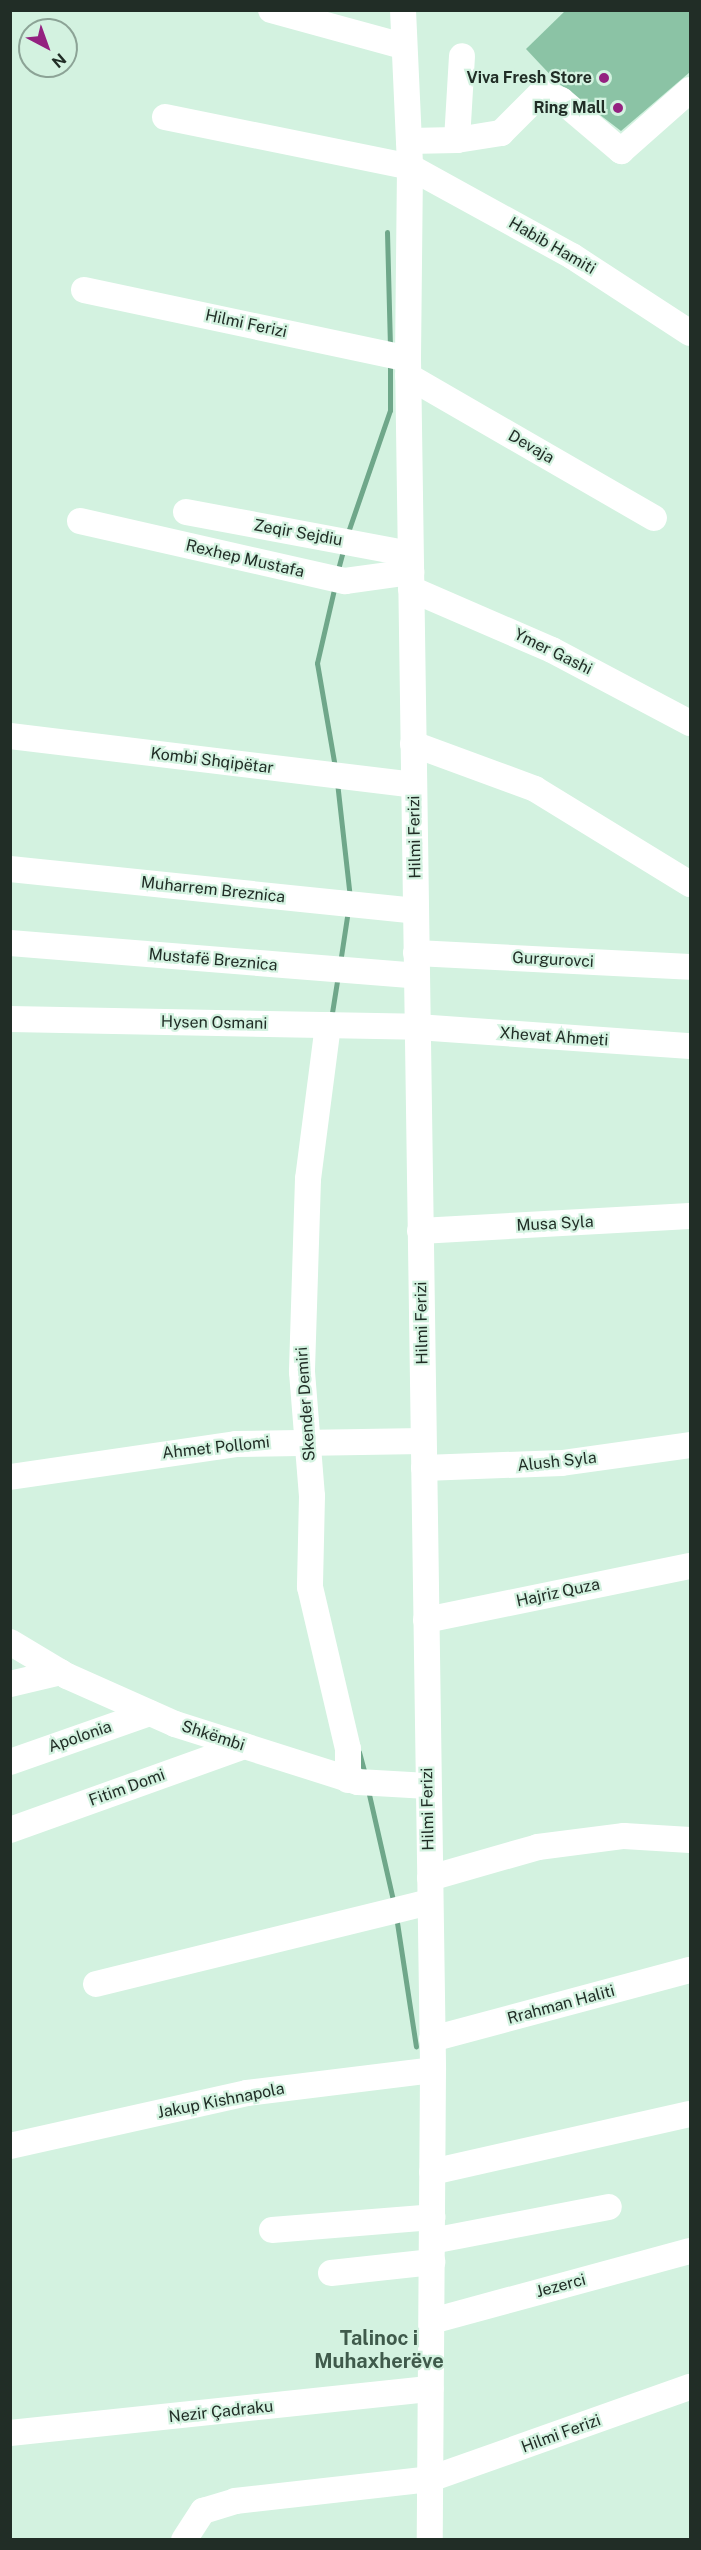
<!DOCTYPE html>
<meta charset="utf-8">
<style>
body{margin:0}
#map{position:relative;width:701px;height:2550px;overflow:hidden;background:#d3f2e0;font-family:"Public Sans",sans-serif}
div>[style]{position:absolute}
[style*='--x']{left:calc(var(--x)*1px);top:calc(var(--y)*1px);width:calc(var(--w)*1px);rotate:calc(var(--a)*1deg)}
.stream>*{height:5px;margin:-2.5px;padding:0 2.5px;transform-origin:2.5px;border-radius:2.5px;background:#6fa78a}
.building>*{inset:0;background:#8bc3a5}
.minor>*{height:26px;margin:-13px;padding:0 13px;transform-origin:13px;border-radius:13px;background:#fff}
.dots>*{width:16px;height:16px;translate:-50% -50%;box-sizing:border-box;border:3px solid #d3f2e0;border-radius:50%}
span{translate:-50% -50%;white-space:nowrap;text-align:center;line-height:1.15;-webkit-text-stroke:4.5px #d3f2e0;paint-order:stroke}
.poi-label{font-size:16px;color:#212d26;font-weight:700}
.right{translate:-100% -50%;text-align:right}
.street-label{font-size:16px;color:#212d26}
.quarter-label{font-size:20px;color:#3f5a4b;font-weight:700}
.frame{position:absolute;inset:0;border:12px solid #212d26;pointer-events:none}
.north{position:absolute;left:18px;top:18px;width:60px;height:60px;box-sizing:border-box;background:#d3f2e0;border:2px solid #8ca396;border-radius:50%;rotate:139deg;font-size:16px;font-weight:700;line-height:24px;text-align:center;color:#212d26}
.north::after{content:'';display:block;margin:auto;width:21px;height:27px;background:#942280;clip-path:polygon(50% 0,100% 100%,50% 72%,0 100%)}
</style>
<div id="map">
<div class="stream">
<i style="--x:387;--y:232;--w:115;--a:88.5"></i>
<i style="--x:347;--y:535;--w:132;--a:-71"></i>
<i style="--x:390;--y:410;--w:47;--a:-90"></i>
<i style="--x:337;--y:573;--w:24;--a:-75"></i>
<i style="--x:335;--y:585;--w:80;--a:103"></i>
<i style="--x:317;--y:663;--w:106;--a:80.2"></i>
<i style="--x:337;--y:782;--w:117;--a:83.6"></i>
<i style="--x:340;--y:963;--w:54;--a:-81.4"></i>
<i style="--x:331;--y:1019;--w:45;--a:-81"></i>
<i style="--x:359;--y:1752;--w:24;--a:75"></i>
<i style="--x:368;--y:1790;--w:117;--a:77.2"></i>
<i style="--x:396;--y:1916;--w:132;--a:81.3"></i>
</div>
<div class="building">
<i style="clip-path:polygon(566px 10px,690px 10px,690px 72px,621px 131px,557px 82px,526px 49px)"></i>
</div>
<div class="minor">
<i style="--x:271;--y:10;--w:137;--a:15.3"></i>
<i style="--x:403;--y:10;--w:157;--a:87.4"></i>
<i style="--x:410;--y:167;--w:192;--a:90.6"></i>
<i style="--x:408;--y:359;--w:1711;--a:89.16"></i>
<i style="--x:433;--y:2070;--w:470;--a:90.4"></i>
<i style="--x:165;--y:117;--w:250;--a:11.5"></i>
<i style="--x:410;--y:167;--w:185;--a:28.8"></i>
<i style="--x:572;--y:256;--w:141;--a:33.1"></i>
<i style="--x:457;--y:140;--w:45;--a:-9"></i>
<i style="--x:501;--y:133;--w:58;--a:-45"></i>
<i style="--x:542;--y:92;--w:21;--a:23"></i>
<i style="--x:561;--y:100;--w:79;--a:40.4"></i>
<i style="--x:621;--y:151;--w:92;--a:-41.5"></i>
<i style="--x:409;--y:141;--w:48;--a:-1.2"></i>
<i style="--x:457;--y:140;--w:84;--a:-86.6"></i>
<i style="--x:84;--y:290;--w:331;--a:12"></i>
<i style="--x:408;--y:376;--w:284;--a:30"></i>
<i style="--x:186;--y:512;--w:228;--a:10.6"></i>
<i style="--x:80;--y:521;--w:272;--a:12.8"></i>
<i style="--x:345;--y:581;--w:67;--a:-7.8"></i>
<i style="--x:411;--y:589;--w:154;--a:23.4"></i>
<i style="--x:552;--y:650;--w:156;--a:27.9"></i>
<i style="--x:10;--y:736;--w:407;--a:6.9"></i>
<i style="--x:413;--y:744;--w:130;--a:20.2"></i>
<i style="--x:535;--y:789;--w:182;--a:31.5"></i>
<i style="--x:10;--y:869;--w:408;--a:5.9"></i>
<i style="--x:10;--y:943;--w:407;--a:4.6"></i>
<i style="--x:416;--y:953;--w:274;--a:2.9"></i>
<i style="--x:10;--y:1019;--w:407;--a:1.1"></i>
<i style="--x:417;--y:1027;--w:274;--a:4"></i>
<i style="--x:328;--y:1025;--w:155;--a:97.4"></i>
<i style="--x:308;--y:1179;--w:193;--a:91.8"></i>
<i style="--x:302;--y:1372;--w:124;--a:85.4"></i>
<i style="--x:312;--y:1496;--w:91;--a:91.3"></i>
<i style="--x:310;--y:1587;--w:166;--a:76.8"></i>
<i style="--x:348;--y:1749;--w:31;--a:90"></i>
<i style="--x:420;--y:1231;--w:270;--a:-3.2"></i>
<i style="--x:424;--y:1468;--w:138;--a:-2.1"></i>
<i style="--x:562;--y:1463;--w:129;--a:-8"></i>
<i style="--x:10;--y:1477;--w:228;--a:-8.3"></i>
<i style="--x:236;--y:1444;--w:187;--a:-0.9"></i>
<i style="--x:426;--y:1620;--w:269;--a:-11.6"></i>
<i style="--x:10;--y:1642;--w:66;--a:30.8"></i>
<i style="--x:67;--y:1676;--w:118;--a:24"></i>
<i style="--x:175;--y:1724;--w:192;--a:17.6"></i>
<i style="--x:358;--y:1782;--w:70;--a:3.3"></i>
<i style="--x:10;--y:1684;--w:52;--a:-13.2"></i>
<i style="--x:10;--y:1762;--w:148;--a:-19.3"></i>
<i style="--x:10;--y:1830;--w:249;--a:-19.7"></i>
<i style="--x:430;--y:1878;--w:112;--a:-16"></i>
<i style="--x:538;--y:1847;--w:87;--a:-7.3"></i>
<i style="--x:624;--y:1836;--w:66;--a:3.5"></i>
<i style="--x:96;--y:1984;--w:344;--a:-13.8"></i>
<i style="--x:432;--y:2039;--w:267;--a:-15"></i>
<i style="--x:10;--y:2146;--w:243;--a:-12.6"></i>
<i style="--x:247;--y:2093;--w:187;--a:-7"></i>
<i style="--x:432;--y:2172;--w:264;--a:-12.7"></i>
<i style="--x:272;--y:2230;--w:161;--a:-4.6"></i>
<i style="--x:432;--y:2241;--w:180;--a:-10.9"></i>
<i style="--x:331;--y:2273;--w:102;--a:-6.2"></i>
<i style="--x:432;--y:2321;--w:267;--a:-15.2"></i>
<i style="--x:10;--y:2433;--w:423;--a:-6"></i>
<i style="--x:184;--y:2540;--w:35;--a:-57"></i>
<i style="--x:203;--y:2511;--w:34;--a:-17"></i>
<i style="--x:235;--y:2501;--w:196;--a:-6.4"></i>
<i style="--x:430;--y:2479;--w:276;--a:-19.5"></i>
</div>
<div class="dots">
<i style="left:604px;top:78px;background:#942280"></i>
<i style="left:618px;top:108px;background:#942280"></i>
</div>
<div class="poi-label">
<span class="right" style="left:592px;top:78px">Viva Fresh Store</span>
<span class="right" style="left:606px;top:108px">Ring Mall</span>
</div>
<div class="street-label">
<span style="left:552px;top:246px;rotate:30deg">Habib Hamiti</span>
<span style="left:246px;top:324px;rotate:12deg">Hilmi Ferizi</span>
<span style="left:531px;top:447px;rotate:30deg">Devaja</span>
<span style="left:298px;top:533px;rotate:10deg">Zeqir Sejdiu</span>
<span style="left:245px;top:559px;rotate:13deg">Rexhep Mustafa</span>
<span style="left:553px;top:652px;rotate:26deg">Ymer Gashi</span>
<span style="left:212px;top:761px;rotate:7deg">Kombi Shqipëtar</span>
<span style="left:415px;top:837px;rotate:-91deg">Hilmi Ferizi</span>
<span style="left:213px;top:890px;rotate:6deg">Muharrem Breznica</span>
<span style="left:213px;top:960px;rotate:5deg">Mustafë Breznica</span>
<span style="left:553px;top:960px;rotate:3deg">Gurgurovci</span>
<span style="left:214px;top:1023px;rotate:1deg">Hysen Osmani</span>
<span style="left:554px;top:1037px;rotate:4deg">Xhevat Ahmeti</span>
<span style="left:555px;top:1224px;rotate:-3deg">Musa Syla</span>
<span style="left:422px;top:1323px;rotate:-91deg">Hilmi Ferizi</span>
<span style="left:306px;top:1404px;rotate:-94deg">Skender Demiri</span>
<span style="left:216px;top:1448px;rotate:-6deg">Ahmet Pollomi</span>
<span style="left:557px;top:1462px;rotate:-6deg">Alush Syla</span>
<span style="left:558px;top:1593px;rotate:-12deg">Hajriz Quza</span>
<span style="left:213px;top:1736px;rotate:18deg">Shkëmbi</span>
<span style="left:80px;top:1737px;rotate:-19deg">Apolonia</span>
<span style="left:127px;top:1788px;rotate:-20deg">Fitim Domi</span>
<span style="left:428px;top:1809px;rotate:-91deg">Hilmi Ferizi</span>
<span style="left:561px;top:2005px;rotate:-15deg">Rrahman Haliti</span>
<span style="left:221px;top:2101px;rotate:-11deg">Jakup Kishnapola</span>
<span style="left:561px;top:2286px;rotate:-15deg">Jezerci</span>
<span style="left:221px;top:2412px;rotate:-6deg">Nezir Çadraku</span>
<span style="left:561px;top:2434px;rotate:-20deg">Hilmi Ferizi</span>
</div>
<div class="quarter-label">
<span style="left:379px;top:2350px">Talinoc i<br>Muhaxherëve</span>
</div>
<div class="frame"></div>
<div class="north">N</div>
</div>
